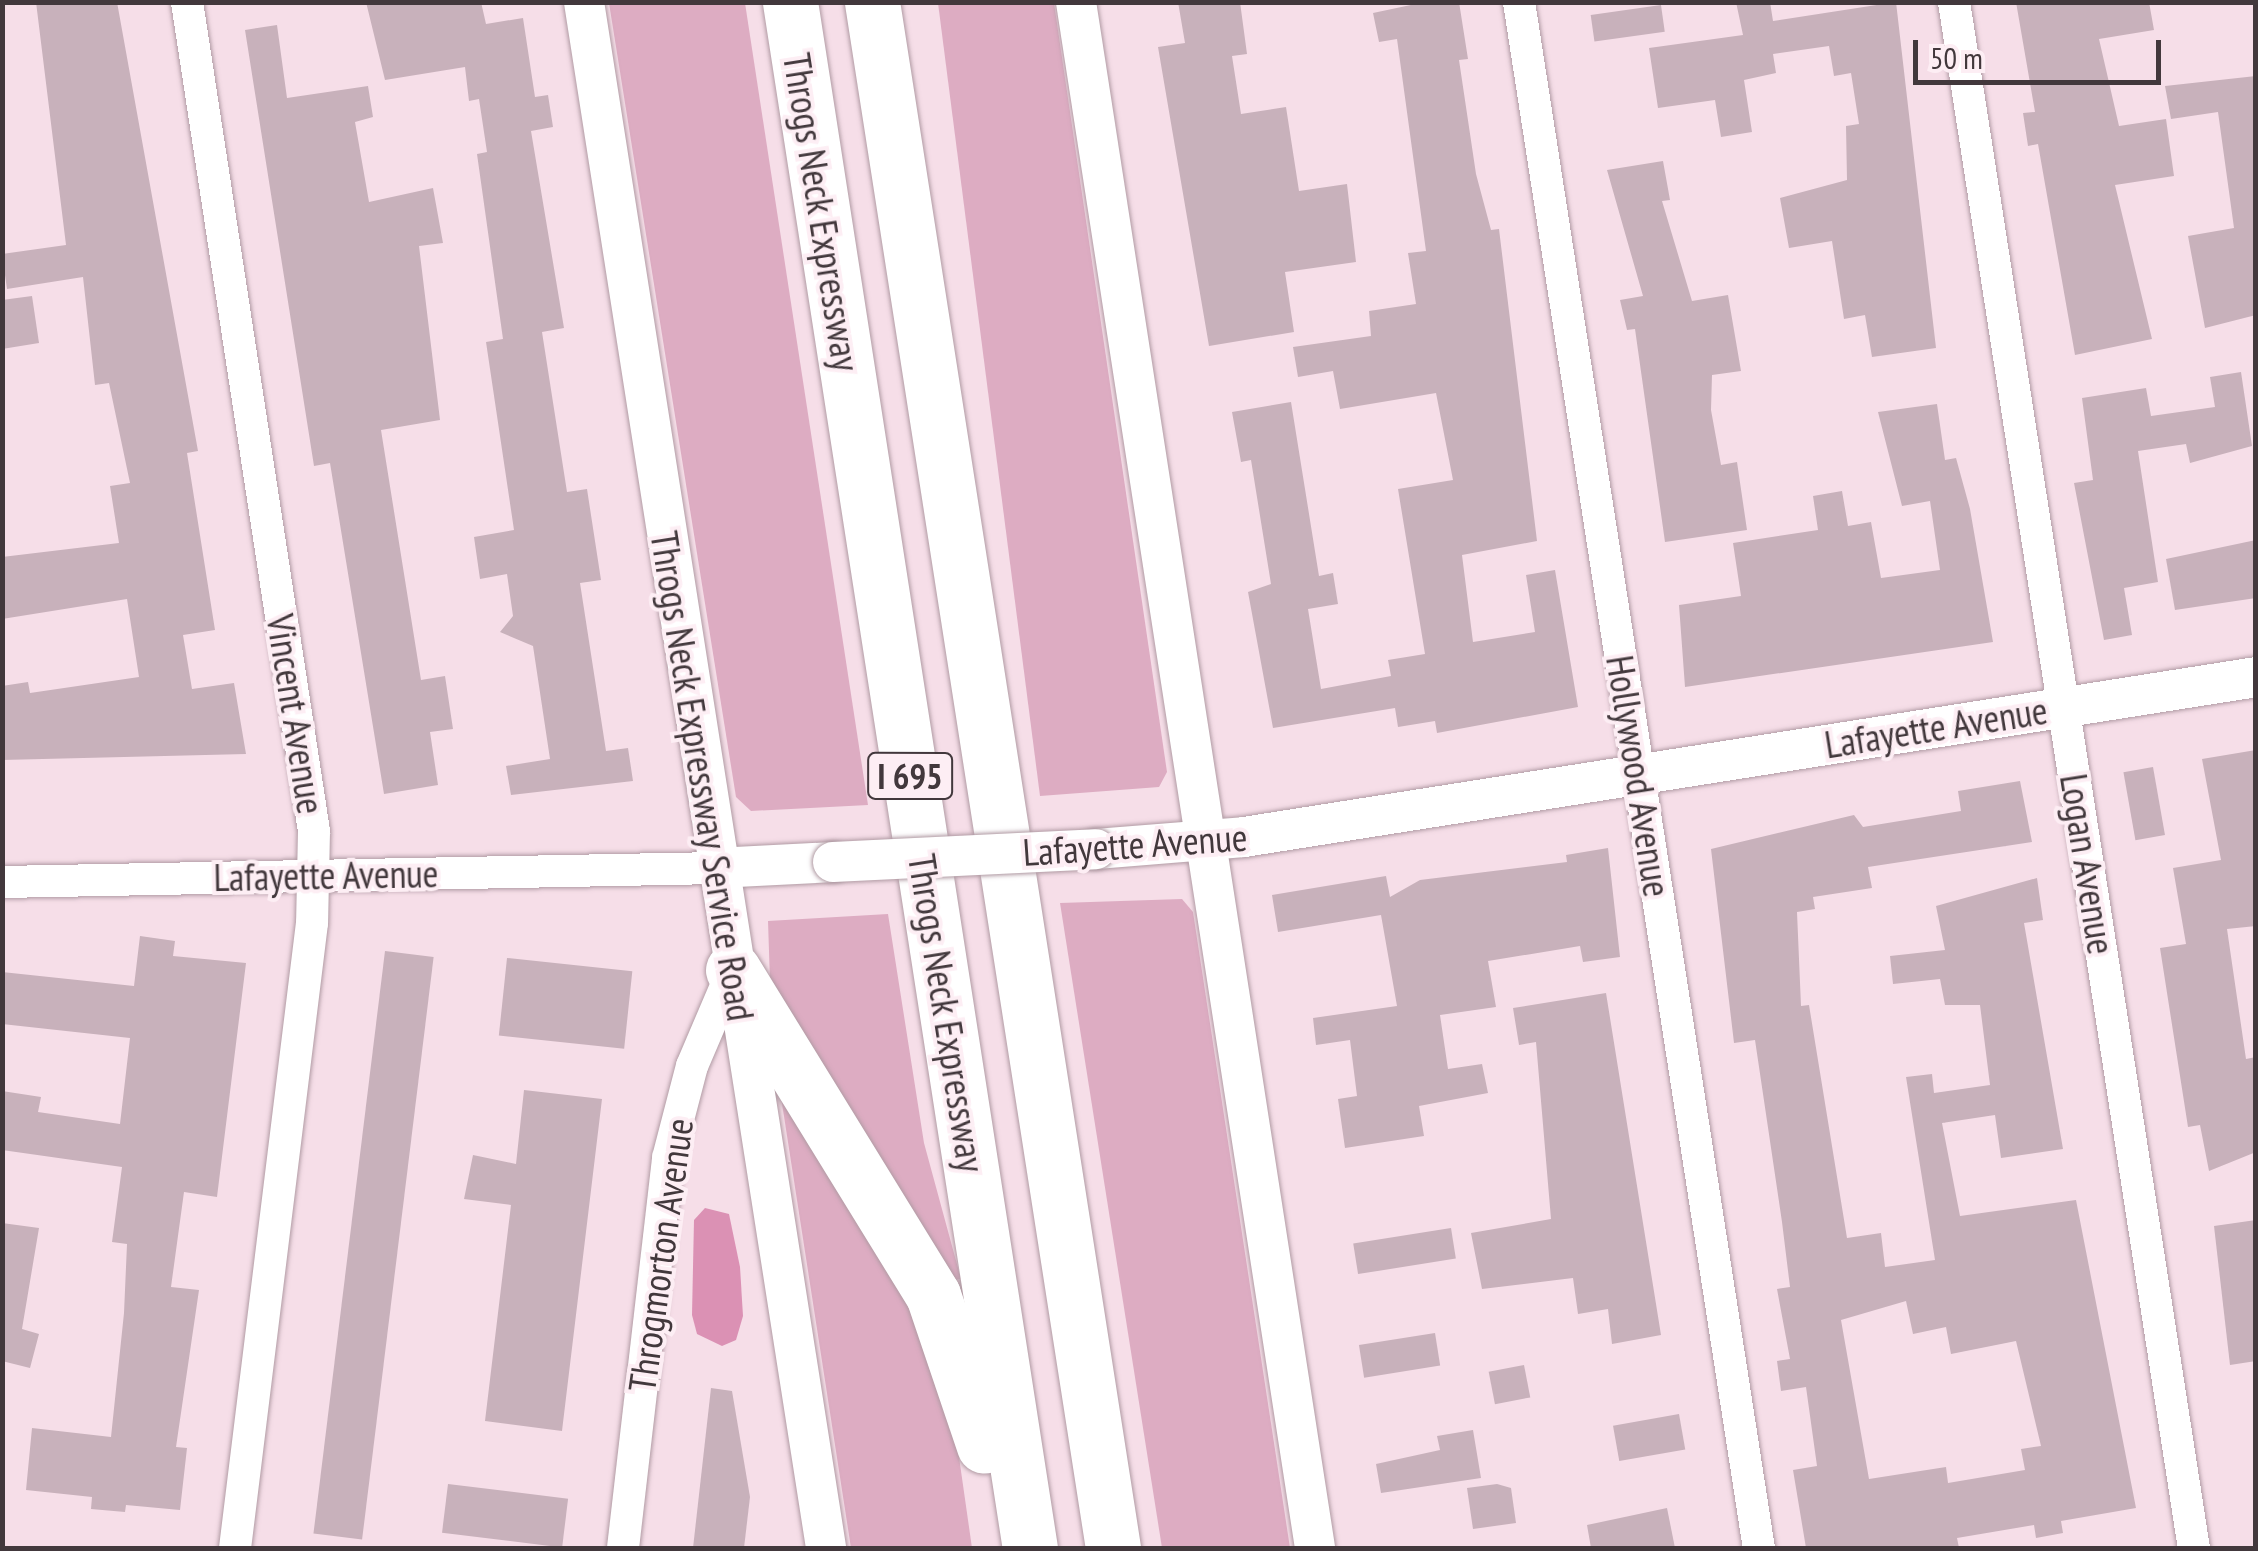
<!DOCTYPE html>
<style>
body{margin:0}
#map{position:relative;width:2258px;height:1551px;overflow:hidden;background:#f6dee8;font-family:"PT Sans Narrow",sans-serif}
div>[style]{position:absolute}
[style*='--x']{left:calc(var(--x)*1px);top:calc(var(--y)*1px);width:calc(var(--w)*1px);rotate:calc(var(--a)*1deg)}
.green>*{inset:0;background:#ddacc2}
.forest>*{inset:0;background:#db91b4}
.building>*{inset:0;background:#c8b1bb;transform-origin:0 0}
.roads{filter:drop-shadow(0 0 2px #b19ba4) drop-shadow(0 0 2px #b19ba4)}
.minor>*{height:32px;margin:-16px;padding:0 16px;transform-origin:16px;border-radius:16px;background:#fff}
.tertiary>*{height:40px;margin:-20px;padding:0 20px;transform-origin:20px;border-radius:20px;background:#fff}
.motorway>*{height:55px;margin:-27.5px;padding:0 27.5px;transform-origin:27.5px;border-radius:27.5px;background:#fff}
.bridges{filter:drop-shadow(0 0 2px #b19ba4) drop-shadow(0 0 2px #b19ba4)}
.tertiary-bridge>*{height:40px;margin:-20px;padding:0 20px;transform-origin:20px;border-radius:20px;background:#fff}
span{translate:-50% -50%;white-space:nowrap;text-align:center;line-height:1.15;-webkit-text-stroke:8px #fdeef4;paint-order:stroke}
.shield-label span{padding:2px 8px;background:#fdeef4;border:2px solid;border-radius:8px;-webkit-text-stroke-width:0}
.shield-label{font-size:35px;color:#42383c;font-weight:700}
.street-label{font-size:38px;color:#42383c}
.frame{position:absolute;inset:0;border:5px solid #42383c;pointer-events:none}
.scale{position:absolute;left:1913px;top:40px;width:248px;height:45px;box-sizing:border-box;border:5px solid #42383c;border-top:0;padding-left:12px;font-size:30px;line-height:35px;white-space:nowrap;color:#42383c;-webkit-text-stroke:8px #fdeef4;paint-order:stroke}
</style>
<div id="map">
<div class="green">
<i style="clip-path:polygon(609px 3px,745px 3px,868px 805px,751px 811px,736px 797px)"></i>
<i style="clip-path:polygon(938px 3px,1054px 3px,1167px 772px,1159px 787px,1040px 796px)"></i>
<i style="clip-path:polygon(1182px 899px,1193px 912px,1290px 1548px,1162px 1548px,1060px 903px)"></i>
<i style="clip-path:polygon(888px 914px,924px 1143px,961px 1279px,944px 1281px,770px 982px,768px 921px)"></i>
<i style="clip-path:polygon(781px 1097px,944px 1352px,972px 1548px,851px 1548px)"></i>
</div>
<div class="forest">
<i style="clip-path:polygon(705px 1208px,729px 1214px,740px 1267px,743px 1316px,736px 1340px,722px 1346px,697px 1334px,692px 1315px,694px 1220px)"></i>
</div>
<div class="building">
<i style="clip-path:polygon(36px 2px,117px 2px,198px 451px,187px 453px,215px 630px,183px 635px,192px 689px,234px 683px,246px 754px,2px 760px,2px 686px,28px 682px,30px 693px,139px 677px,127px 599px,2px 619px,2px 557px,119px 543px,110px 486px,130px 483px,109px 383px,95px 385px,83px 277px,7px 289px,2px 254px,66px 245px)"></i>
<i style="clip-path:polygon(366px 2px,481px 2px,486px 24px,523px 18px,535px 97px,548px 95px,553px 127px,531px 131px,564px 328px,542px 332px,567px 492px,587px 489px,601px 580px,580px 583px,606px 751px,628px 748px,633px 781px,511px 795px,506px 766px,550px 759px,533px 646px,500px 632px,513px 616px,507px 574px,480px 579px,474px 537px,514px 530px,486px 342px,503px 339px,477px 154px,487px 152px,479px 99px,469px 101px,465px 67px,385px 80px)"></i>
<i style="clip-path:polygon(1178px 2px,1240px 2px,1247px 54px,1232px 56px,1241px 114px,1286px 107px,1299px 191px,1347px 184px,1356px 262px,1285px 272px,1294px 332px,1209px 346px,1158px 47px,1185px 43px)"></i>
<i style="clip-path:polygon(1425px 2px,1459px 2px,1468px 59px,1459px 60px,1476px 174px,1491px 230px,1499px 229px,1537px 541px,1462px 555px,1473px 642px,1535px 632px,1526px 575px,1555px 570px,1578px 707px,1437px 733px,1435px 721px,1398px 727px,1395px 708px,1273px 728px,1248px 592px,1271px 584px,1251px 460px,1241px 462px,1232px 412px,1291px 402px,1319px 576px,1333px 573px,1338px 604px,1308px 609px,1321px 689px,1391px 676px,1388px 660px,1425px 654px,1398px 489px,1453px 480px,1436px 393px,1340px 409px,1333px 371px,1298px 377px,1293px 347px,1371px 336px,1369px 311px,1416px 304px,1408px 253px,1426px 251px,1397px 39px,1379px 42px,1373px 13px)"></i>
<i style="clip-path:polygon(1736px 2px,1770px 2px,1773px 21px,1896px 2px,1936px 348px,1872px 357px,1865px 315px,1844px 319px,1832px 241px,1789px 248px,1780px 198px,1847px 180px,1846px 126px,1859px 124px,1851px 73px,1834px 76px,1829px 46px,1773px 54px,1776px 73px,1744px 80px,1752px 132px,1721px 137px,1715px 100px,1658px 108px,1649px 48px,1743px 35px)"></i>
<i style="clip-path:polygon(2016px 2px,2149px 2px,2154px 30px,2099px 39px,2119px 126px,2166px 119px,2174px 176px,2115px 185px,2152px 339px,2075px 355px,2038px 144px,2028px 146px,2023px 113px,2035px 112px)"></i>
<i style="left:1661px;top:5px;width:27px;height:71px;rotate:82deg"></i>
<i style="clip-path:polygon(277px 25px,287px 98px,368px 86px,373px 117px,355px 122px,369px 202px,433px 188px,443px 243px,419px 246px,440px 420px,381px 430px,421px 680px,445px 676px,453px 729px,430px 732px,438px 785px,384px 794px,330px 463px,314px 466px,245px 30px)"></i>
<i style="clip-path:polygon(2256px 76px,2256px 315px,2205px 328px,2188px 236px,2234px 228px,2218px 112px,2171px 119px,2165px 86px)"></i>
<i style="clip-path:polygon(1663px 161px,1670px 200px,1662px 201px,1692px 301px,1728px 295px,1741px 371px,1712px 375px,1711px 410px,1721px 465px,1737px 462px,1747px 530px,1665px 542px,1635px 329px,1627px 330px,1620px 300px,1643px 296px,1607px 170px)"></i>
<i style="clip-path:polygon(32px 296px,39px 343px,2px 349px,2px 300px)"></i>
<i style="clip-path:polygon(2241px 372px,2252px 446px,2190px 463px,2186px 444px,2138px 451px,2158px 582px,2124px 588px,2132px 635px,2104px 640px,2074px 483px,2093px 480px,2082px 398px,2146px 388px,2151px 416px,2215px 407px,2210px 377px)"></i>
<i style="clip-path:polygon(1937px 404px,1945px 460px,1956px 458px,1970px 509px,1993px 642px,1685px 687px,1679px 605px,1741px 596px,1733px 543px,1818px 530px,1813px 496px,1842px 491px,1848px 526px,1871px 522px,1881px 578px,1940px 570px,1930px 501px,1902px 506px,1878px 412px)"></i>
<i style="clip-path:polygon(2256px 540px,2256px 598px,2175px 610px,2166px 559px)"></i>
<i style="clip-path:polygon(2256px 750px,2256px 926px,2227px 929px,2246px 1059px,2256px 1057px,2256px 1152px,2209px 1171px,2200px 1125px,2188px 1127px,2160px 948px,2186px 944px,2173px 868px,2221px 860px,2202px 759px)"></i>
<i style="left:2153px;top:767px;width:69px;height:30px;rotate:80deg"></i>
<i style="clip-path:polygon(evenodd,2020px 781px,2032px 842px,1868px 867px,1872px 888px,1813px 897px,1815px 909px,1797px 912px,1801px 1006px,1809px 1005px,1847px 1238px,1881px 1233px,1885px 1267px,1935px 1260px,1906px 1077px,1932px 1074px,1934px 1093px,1990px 1085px,1980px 1005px,1945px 1005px,1940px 979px,1893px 984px,1890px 956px,1945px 950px,1936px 906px,2037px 878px,2043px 920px,2024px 923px,2063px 1149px,2001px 1158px,1995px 1115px,1942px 1123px,1960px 1216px,2076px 1200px,2136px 1508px,2061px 1521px,2063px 1533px,2036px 1538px,2034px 1525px,1957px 1538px,1959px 1548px,1806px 1548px,1793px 1470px,1817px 1466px,1806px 1387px,1781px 1391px,1777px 1361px,1790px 1359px,1777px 1289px,1790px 1287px,1782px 1222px,1755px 1040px,1734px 1043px,1711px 849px,1854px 815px,1863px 827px,1961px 811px,1958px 791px,2020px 781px,1906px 1301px,1913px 1334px,1946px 1327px,1951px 1354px,2016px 1341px,2041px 1446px,2021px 1449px,2025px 1470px,1948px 1483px,1946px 1467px,1869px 1479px,1841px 1320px,1906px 1301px)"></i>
<i style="clip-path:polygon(1608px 848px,1620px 957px,1583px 962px,1580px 946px,1488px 961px,1496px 1007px,1440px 1015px,1448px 1069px,1482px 1064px,1488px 1093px,1419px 1106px,1424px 1136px,1345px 1148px,1338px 1099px,1357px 1096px,1350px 1040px,1316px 1045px,1313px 1018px,1397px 1006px,1381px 915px,1278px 932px,1272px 895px,1386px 876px,1390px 897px,1420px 880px,1567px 862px,1566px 855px)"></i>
<i style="clip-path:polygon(140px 936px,175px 941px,173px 956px,246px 963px,217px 1197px,184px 1192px,171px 1287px,199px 1290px,176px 1447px,187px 1448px,180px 1510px,126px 1505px,125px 1512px,91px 1509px,92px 1497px,26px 1490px,32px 1428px,111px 1437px,124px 1313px,127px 1244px,112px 1242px,122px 1167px,2px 1150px,2px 1091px,41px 1097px,38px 1112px,120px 1124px,130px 1038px,2px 1024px,2px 972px,134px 986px)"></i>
<i style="left:385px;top:951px;width:49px;height:587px;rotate:7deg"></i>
<i style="left:507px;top:958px;width:126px;height:78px;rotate:6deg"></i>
<i style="clip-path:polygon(1606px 993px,1661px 1335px,1612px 1344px,1608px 1309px,1578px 1314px,1573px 1278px,1482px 1289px,1471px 1233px,1551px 1219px,1536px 1042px,1519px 1045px,1513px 1008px)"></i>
<i style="clip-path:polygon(524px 1090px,602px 1099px,562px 1431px,485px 1421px,511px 1205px,464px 1199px,473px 1155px,516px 1164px)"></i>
<i style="clip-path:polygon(2256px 1220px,2256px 1361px,2230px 1365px,2214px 1226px)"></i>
<i style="clip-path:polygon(2px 1223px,39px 1228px,22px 1329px,39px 1334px,30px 1368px,2px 1361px)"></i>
<i style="left:1451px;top:1228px;width:31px;height:99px;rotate:81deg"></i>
<i style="left:1435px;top:1333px;width:33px;height:77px;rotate:81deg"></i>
<i style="left:1524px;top:1365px;width:33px;height:36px;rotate:79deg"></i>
<i style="clip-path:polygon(711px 1388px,732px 1391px,750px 1497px,744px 1548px,693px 1548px)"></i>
<i style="left:1679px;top:1414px;width:36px;height:67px;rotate:80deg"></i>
<i style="clip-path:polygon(1473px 1430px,1481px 1478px,1381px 1493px,1376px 1464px,1440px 1450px,1437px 1436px)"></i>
<i style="left:448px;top:1484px;width:121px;height:49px;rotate:7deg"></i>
<i style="clip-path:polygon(1497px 1484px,1511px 1488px,1516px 1523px,1473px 1529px,1467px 1488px)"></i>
<i style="clip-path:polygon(1667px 1508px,1675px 1548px,1591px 1548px,1587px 1525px)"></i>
</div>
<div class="roads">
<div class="minor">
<i style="--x:187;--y:2;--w:839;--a:81.29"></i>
<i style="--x:314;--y:831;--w:92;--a:91.2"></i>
<i style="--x:312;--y:923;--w:630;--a:97.02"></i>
<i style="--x:1519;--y:2;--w:1565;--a:81.18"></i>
<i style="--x:1954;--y:2;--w:1565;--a:81.18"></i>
<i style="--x:2;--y:882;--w:714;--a:-1.12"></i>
<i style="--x:623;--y:1548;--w:393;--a:-83.4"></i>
<i style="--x:668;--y:1158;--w:95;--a:-75.4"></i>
<i style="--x:692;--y:1066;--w:104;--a:-66.9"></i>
</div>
<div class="tertiary">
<i style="--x:584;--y:2;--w:1565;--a:81.1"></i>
<i style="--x:1076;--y:2;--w:1564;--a:81.21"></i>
<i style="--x:1096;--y:849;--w:148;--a:-4.6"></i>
<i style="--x:1244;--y:837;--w:1025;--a:-8.98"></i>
<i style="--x:716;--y:868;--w:117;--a:-2.9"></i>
</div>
<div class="motorway">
<i style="--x:790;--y:2;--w:1565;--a:81.18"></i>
<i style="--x:872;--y:2;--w:1565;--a:81.14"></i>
<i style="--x:733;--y:970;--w:382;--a:58.4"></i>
<i style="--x:933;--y:1295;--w:159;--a:71.3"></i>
</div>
</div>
<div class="bridges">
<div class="tertiary-bridge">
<i style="--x:833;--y:862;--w:263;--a:-2.8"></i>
</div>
</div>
<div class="shield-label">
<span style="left:910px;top:776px">I 695</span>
</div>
<div class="street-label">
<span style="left:822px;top:212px;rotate:81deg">Throgs Neck Expressway</span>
<span style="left:296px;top:714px;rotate:81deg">Vincent Avenue</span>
<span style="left:1936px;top:727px;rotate:-9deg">Lafayette Avenue</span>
<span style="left:703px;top:776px;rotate:81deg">Throgs Neck Expressway Service Road</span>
<span style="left:1639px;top:776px;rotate:81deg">Hollywood Avenue</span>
<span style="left:1135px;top:844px;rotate:-4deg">Lafayette Avenue</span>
<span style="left:2088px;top:864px;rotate:81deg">Logan Avenue</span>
<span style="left:326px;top:875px;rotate:-1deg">Lafayette Avenue</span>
<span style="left:947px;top:1013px;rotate:81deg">Throgs Neck Expressway</span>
<span style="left:660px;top:1255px;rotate:-82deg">Throgmorton Avenue</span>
</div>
<div class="frame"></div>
<div class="scale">50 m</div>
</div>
